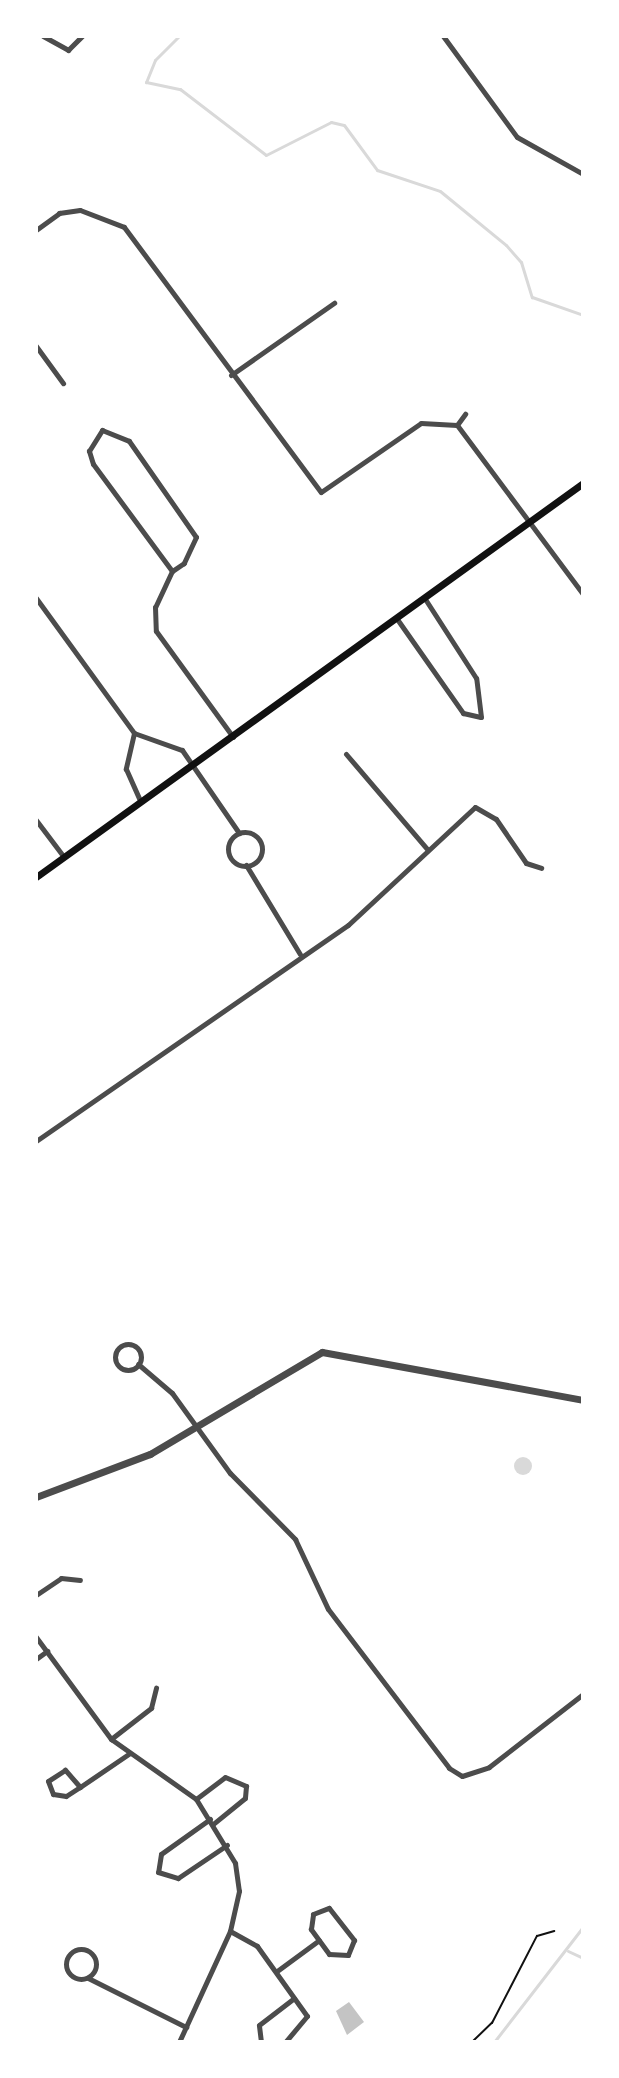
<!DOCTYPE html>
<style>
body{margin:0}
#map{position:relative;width:619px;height:2078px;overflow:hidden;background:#fff;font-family:"Noto Serif",serif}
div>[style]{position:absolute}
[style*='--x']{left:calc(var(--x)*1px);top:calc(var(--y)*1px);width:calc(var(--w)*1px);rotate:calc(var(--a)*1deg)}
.water>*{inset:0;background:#d9d9d9}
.round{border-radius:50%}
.stream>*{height:3px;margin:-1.5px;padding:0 1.5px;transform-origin:1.5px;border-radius:1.5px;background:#d9d9d9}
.building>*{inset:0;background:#c4c4c4}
.path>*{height:2px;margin:-1px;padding:0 1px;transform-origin:1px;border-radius:1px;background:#111}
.minor>*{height:5px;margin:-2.5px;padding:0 2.5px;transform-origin:2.5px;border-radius:2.5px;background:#4c4c4c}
.minor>.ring{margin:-2.5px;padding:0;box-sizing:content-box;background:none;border:5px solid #4c4c4c;border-radius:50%}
.tertiary>*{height:7px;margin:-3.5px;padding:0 3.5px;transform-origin:3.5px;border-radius:3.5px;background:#4c4c4c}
.secondary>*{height:7px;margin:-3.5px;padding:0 3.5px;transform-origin:3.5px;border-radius:3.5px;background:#111}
span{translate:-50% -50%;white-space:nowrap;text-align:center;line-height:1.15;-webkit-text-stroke:6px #fff;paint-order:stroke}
.frame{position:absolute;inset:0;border:38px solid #fff;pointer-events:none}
</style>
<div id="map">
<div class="water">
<i class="round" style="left:514px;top:1457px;width:18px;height:18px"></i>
</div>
<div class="stream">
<i style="--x:179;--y:36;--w:34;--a:135"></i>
<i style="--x:155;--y:60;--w:24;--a:112"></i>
<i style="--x:146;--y:82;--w:35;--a:12"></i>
<i style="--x:180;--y:89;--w:108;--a:37.5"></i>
<i style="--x:266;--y:155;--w:73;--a:-26.9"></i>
<i style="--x:331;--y:122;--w:13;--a:13"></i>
<i style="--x:344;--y:125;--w:56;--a:53.7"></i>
<i style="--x:377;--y:170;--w:66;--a:18.4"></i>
<i style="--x:440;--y:191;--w:85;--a:39.3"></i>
<i style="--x:506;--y:245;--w:23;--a:49"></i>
<i style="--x:521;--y:262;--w:37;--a:73"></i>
<i style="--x:532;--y:297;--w:54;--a:19.4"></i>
<i style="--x:568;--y:1951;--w:17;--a:25"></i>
<i style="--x:494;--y:2042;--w:145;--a:-52.3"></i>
</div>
<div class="building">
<i style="clip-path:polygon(349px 2002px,364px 2022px,347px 2035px,336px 2011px)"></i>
</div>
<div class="path">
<i style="--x:472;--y:2042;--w:28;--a:-44"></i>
<i style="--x:492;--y:2023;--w:98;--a:-62.7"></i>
<i style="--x:537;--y:1936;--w:18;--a:-16"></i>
</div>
<div class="minor">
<i style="--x:43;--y:36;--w:29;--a:29"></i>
<i style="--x:68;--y:50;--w:20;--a:-45"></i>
<i style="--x:443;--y:36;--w:125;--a:53.8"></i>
<i style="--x:517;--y:137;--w:76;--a:29.3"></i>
<i style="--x:36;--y:230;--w:29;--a:-36"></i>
<i style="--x:59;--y:213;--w:21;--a:-8"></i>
<i style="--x:80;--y:210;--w:47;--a:21.1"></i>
<i style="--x:124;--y:227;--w:330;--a:53.4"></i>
<i style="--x:321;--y:492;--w:121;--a:-34.6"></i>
<i style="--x:421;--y:423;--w:36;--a:3"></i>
<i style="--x:457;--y:425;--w:211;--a:53.3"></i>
<i style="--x:36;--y:346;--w:46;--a:53.9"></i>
<i style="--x:231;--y:375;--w:126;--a:-35"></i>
<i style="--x:457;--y:425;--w:14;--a:-54"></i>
<i style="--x:102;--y:430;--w:29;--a:22"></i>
<i style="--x:129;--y:441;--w:117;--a:55.1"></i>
<i style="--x:196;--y:537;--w:29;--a:115"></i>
<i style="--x:184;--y:563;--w:14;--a:146"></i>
<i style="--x:172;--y:571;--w:133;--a:-126.4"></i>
<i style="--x:93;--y:464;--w:14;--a:-107"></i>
<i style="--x:89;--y:451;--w:25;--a:-58"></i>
<i style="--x:172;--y:571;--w:40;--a:115"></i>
<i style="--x:155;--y:607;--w:24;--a:88"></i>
<i style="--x:156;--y:631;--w:131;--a:54"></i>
<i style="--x:36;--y:598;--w:167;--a:54"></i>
<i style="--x:134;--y:733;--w:51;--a:19.5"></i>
<i style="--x:182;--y:750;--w:101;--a:55.5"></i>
<i style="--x:397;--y:619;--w:115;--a:54.9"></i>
<i style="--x:463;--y:713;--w:18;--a:13"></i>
<i style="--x:481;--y:717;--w:39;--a:-97"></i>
<i style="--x:476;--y:678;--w:94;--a:-122.8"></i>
<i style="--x:134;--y:733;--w:37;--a:103"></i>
<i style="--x:126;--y:769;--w:36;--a:66"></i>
<i style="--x:346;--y:754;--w:126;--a:49.5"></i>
<i style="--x:36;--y:820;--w:46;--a:52.9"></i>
<i class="ring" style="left:228px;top:832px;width:29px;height:29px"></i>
<i style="--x:246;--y:865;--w:104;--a:58.8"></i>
<i style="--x:36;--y:1141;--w:379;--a:-34.7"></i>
<i style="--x:348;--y:925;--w:173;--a:-42.9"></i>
<i style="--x:475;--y:807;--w:24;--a:30"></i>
<i style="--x:496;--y:819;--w:53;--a:55.7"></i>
<i style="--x:526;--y:863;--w:16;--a:18"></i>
<i class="ring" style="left:115px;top:1344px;width:21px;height:21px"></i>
<i style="--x:138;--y:1364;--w:45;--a:40.5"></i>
<i style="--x:172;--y:1393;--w:99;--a:54.1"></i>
<i style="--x:230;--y:1473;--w:93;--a:45.4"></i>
<i style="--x:295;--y:1539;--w:77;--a:64.8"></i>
<i style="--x:328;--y:1609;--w:200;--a:52.7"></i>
<i style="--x:449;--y:1768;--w:15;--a:32"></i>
<i style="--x:462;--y:1776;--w:28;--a:-18"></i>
<i style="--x:489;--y:1767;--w:119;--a:-37.8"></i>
<i style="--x:36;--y:1595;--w:30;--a:-34"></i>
<i style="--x:61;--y:1578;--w:19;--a:6"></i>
<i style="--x:36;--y:1637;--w:127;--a:53.7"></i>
<i style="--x:111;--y:1739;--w:104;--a:35.2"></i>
<i style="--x:196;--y:1799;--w:75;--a:58.6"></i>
<i style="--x:235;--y:1863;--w:28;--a:82"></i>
<i style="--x:239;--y:1891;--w:41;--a:102.7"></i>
<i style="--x:230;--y:1931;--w:122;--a:114.7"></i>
<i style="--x:36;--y:1659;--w:14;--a:-36"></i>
<i style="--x:111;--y:1739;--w:51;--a:-37.8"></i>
<i style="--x:151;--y:1708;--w:21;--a:-76"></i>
<i style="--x:80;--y:1787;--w:23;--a:-131"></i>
<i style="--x:65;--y:1770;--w:20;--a:147"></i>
<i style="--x:48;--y:1781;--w:14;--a:69"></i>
<i style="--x:53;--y:1794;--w:13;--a:9"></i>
<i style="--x:66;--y:1796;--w:17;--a:-33"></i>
<i style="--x:80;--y:1787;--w:60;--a:-34.2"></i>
<i style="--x:196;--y:1799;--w:36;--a:-37"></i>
<i style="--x:225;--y:1777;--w:23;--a:23"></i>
<i style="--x:246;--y:1786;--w:12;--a:95"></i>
<i style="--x:245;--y:1798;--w:41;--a:140.9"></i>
<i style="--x:210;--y:1819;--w:60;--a:144.5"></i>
<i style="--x:161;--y:1854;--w:18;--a:99"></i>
<i style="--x:158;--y:1872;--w:21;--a:17"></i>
<i style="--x:178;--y:1878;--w:59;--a:-34"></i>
<i style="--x:329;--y:1908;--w:41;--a:52"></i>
<i style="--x:354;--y:1940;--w:16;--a:112"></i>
<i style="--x:348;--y:1955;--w:19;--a:-177"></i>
<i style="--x:329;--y:1954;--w:31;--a:-126"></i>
<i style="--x:311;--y:1929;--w:15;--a:-82"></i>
<i style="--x:313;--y:1914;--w:17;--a:-21"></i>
<i style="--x:230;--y:1931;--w:31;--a:29"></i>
<i style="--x:257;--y:1946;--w:86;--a:54.5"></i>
<i style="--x:307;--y:2016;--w:34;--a:130"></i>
<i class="ring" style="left:66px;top:1949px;width:25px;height:25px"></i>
<i style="--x:277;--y:1971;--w:52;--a:-36.4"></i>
<i style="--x:88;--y:1978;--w:110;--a:26.6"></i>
<i style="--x:261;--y:2042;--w:17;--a:-97"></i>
<i style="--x:259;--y:2025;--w:44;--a:-37.6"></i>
</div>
<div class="tertiary">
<i style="--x:36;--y:1497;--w:122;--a:-20.7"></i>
<i style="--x:150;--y:1454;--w:200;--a:-30.7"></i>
<i style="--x:322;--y:1352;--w:265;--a:10.4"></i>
</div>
<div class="secondary">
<i style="--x:36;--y:877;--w:674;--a:-35.76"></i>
</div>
<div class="frame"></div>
</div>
